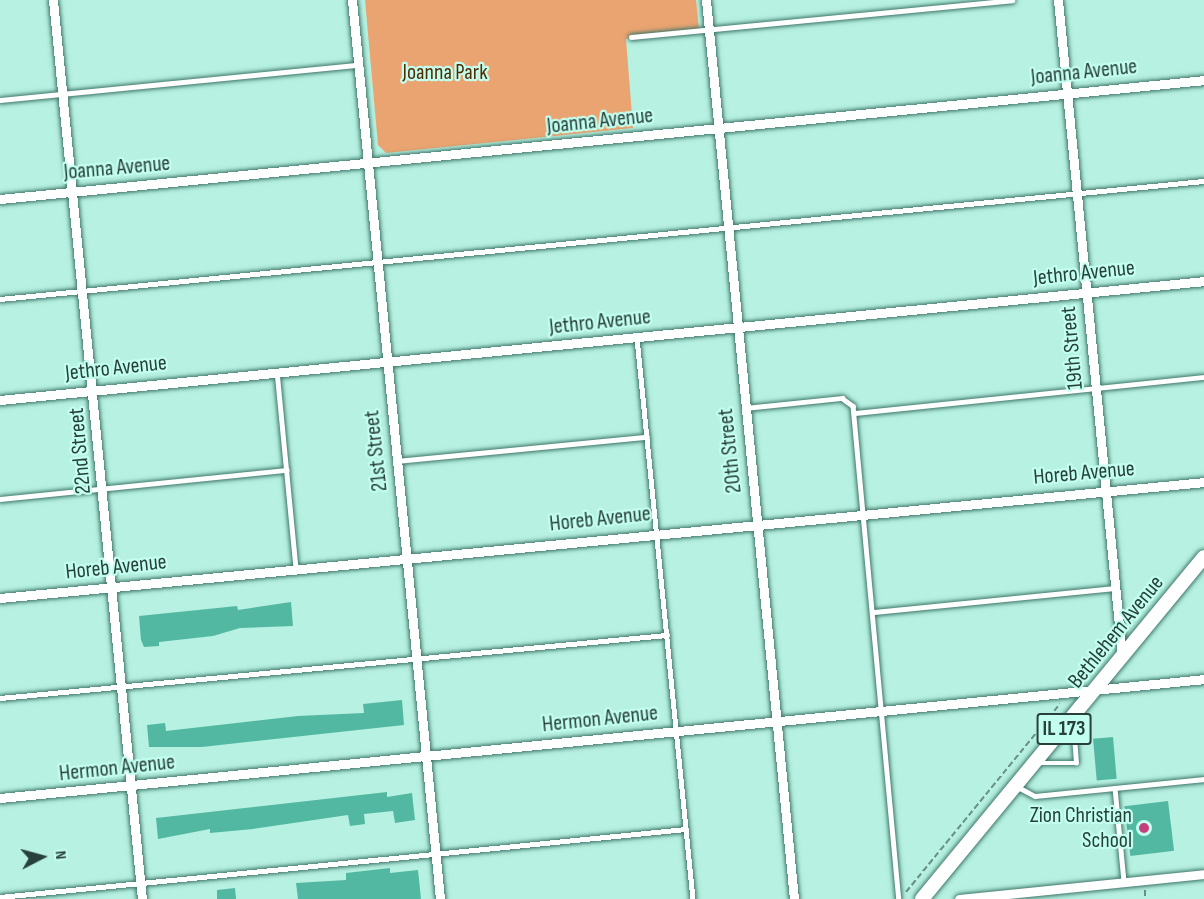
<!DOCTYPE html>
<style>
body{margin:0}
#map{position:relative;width:1204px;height:899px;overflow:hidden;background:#b6f1e1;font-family:"Sofia Sans Condensed",sans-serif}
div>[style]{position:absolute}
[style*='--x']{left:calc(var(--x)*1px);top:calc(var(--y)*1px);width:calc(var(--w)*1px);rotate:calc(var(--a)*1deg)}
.green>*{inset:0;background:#eaa471}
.building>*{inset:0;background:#53b8a2;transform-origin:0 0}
.path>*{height:2px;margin-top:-1px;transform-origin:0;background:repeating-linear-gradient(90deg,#699187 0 6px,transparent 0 9px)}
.roads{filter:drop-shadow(0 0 2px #3f776a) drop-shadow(0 0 2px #3f776a)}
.service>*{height:4.5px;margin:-2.25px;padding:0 2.25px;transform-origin:2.25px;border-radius:2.25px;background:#fff}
.minor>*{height:9px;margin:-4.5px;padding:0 4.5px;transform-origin:4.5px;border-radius:4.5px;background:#fff}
.primary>*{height:14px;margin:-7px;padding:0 7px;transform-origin:7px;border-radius:7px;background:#fff}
.dots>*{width:16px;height:16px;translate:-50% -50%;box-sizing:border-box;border:3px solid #c3ffef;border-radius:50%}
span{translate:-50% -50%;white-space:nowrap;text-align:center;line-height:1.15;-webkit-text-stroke:4.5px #c3ffef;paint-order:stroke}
.shield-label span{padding:2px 4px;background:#c3ffef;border:2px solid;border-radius:4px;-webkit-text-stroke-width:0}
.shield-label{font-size:21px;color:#28403a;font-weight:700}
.street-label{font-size:22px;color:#28403a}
.park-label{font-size:22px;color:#542a02}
.poi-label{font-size:22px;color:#28403a}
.right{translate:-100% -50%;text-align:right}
.north{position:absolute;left:12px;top:827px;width:60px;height:60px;-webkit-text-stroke:4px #c3ffef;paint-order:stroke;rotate:84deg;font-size:16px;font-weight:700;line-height:24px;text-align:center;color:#28403a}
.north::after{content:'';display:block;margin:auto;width:21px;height:27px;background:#28403a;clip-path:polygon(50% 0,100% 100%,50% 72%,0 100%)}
</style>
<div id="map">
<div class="green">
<i style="clip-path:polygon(365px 0,696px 0,699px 29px,626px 39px,633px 128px,386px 153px,378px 145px)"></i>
</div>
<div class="building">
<i style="clip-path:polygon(291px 602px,293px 626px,240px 628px,213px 636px,159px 642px,159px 646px,144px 647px,141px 640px,139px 616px,237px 606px,238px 610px)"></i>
<i style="clip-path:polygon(402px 700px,404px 725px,202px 747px,149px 747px,147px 725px,165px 723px,166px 731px,298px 716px,364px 713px,363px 704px)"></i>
<i style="left:1113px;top:737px;width:42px;height:20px;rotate:85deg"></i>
<i style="clip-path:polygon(387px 792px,387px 797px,412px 793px,415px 820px,395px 823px,393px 811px,364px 814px,365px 824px,350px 826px,348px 815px,253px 829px,210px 833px,210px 829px,158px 839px,156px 818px)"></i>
<i style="left:1168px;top:801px;width:50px;height:44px;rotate:83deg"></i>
<i style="clip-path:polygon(390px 868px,390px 873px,418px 870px,421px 899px,298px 899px,296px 883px,346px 880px,346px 873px)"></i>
<i style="clip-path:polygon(235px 888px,236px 899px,217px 899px,217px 890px)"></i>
</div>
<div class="path">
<i style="--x:1080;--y:681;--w:51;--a:-53.8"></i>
<i style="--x:1145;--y:890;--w:9;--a:90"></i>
<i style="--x:906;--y:892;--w:243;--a:-50.7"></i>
</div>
<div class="roads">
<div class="service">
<i style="--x:631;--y:37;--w:383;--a:-5.5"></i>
<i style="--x:0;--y:100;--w:360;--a:-5.6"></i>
<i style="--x:0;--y:299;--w:1210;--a:-5.6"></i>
<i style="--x:637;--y:338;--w:564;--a:84.3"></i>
<i style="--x:277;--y:371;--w:199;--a:84.5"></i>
<i style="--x:745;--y:408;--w:98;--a:-5.9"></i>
<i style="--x:842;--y:398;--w:14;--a:36"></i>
<i style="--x:853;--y:406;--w:495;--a:84.7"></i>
<i style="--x:855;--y:413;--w:351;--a:-5.9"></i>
<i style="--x:396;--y:461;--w:252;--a:-5.5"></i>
<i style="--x:0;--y:499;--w:288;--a:-5.8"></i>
<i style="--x:874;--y:612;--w:242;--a:-5.7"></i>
<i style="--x:0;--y:698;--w:670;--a:-5.4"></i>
<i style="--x:1037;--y:763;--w:39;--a:0"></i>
<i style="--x:1076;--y:763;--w:40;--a:-94.3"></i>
<i style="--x:1018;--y:787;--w:19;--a:28"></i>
<i style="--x:1035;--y:796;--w:170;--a:-5.7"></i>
<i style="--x:1115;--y:788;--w:94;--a:84.5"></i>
<i style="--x:0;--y:897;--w:689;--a:-5.66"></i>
</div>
<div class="minor">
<i style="--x:53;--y:0;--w:903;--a:84.35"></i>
<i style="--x:352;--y:0;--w:903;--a:84.41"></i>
<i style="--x:706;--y:0;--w:903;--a:84.41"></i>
<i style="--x:1058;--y:0;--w:659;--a:84.43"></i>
<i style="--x:0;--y:199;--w:1210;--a:-5.64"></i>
<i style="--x:0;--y:400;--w:1210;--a:-5.64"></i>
<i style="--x:0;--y:598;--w:1210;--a:-5.5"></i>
<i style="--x:0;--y:798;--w:1210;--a:-5.64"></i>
<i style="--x:959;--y:899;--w:246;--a:-5.8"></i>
</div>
<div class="primary">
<i style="--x:922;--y:899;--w:443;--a:-50.5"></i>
</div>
</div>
<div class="dots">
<i style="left:1144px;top:828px;background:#c63e7b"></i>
</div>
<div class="shield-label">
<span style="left:1064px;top:729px">IL 173</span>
</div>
<div class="street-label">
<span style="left:1084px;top:72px;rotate:-6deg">Joanna Avenue</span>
<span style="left:600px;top:121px;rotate:-6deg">Joanna Avenue</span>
<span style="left:117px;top:168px;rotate:-5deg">Joanna Avenue</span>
<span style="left:1084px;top:273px;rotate:-6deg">Jethro Avenue</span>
<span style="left:600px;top:322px;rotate:-6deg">Jethro Avenue</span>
<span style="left:1072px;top:348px;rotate:-95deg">19th Street</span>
<span style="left:116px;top:368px;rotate:-6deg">Jethro Avenue</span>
<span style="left:80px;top:451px;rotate:-95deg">22nd Street</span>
<span style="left:376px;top:451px;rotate:-96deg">21st Street</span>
<span style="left:730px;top:451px;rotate:-96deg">20th Street</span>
<span style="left:1084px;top:473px;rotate:-5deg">Horeb Avenue</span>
<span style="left:600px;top:519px;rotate:-6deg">Horeb Avenue</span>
<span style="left:116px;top:567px;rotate:-6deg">Horeb Avenue</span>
<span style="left:1116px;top:632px;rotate:-51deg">Bethlehem Avenue</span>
<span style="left:600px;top:719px;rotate:-6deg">Hermon Avenue</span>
<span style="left:117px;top:768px;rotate:-6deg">Hermon Avenue</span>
</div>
<div class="park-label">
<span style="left:445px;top:73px">Joanna Park</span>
</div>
<div class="poi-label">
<span class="right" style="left:1132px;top:828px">Zion Christian<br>School</span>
</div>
<div class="north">N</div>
</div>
